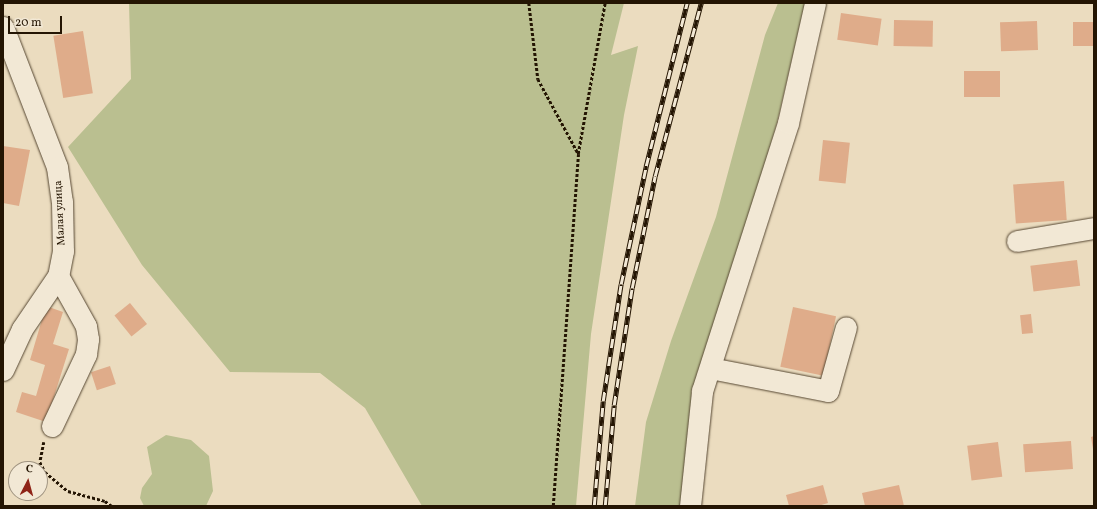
<!DOCTYPE html>
<meta charset="utf-8">
<style>
body{margin:0}
#map{position:relative;width:1097px;height:509px;overflow:hidden;background:#ebdcbf;font-family:Vollkorn,serif}
div>[style]{position:absolute}
[style*='--x']{left:calc(var(--x)*1px);top:calc(var(--y)*1px);width:calc(var(--w)*1px);rotate:calc(var(--a)*1deg)}
.green>*{inset:0;background:#babf90}
.building>*{inset:0;background:#dfac8a;transform-origin:0 0}
.path>*{height:2.5px;margin-top:-1.25px;transform-origin:0;background:repeating-linear-gradient(90deg,#241503 0 3px,transparent 0 5px)}
.roads{filter:drop-shadow(0 0 1px #564732) drop-shadow(0 0 1px #564732)}
.minor>*{height:21px;margin:-10.5px;padding:0 10.5px;transform-origin:10.5px;border-radius:10.5px;background:#f2e8d5}
.rail>*{height:4.5px;margin-top:-2.25px;transform-origin:0;background:repeating-linear-gradient(90deg,#f2e8d5 0 9px,#241503 0 18px);box-sizing:border-box;border-block:1px solid #241503}
span{translate:-50% -50%;white-space:nowrap;text-align:center;line-height:1.15;-webkit-text-stroke:3px #f2e8d5;paint-order:stroke}
.street-label{font-size:11px;color:#241503}
.frame{position:absolute;inset:0;border:4px solid #241503;pointer-events:none}
.north{position:absolute;left:8px;top:461px;width:40px;height:40px;box-sizing:border-box;background:#f2e8d5;border:1px solid #a09481;border-radius:50%;rotate:6deg;font-size:11px;font-weight:700;line-height:16px;text-align:center;color:#241503}
.north::after{content:'';display:block;margin:auto;width:14px;height:18px;background:#8f2418;clip-path:polygon(50% 0,100% 100%,50% 72%,0 100%)}
.scale{position:absolute;left:8px;top:16px;width:54px;height:18px;box-sizing:border-box;border:2px solid #241503;border-top:0;padding-left:5px;font-size:12px;line-height:14px;white-space:nowrap;color:#241503;-webkit-text-stroke:3px #f2e8d5;paint-order:stroke}
</style>
<div id="map">
<div class="green">
<i style="clip-path:polygon(129px 3px,624px 3px,611px 55px,638px 46px,624px 115px,591px 334px,576px 506px,422px 506px,365px 408px,320px 373px,230px 372px,142px 265px,68px 147px,131px 79px)"></i>
<i style="clip-path:polygon(778px 3px,805px 3px,777px 123px,697px 391px,684px 506px,635px 506px,646px 422px,671px 341px,716px 217px,765px 35px)"></i>
<i style="clip-path:polygon(166px 435px,191px 440px,209px 456px,213px 491px,206px 506px,144px 506px,140px 498px,142px 488px,152px 474px,147px 447px)"></i>
</div>
<div class="building">
<i style="left:841px;top:13px;width:41px;height:27px;rotate:8deg"></i>
<i style="left:894px;top:20px;width:39px;height:26px;rotate:1deg"></i>
<i style="left:1037px;top:21px;width:29px;height:37px;rotate:88deg"></i>
<i style="left:1073px;top:22px;width:21px;height:24px"></i>
<i style="left:83px;top:31px;width:63px;height:30px;rotate:81deg"></i>
<i style="left:964px;top:71px;width:36px;height:26px"></i>
<i style="left:823px;top:140px;width:27px;height:41px;rotate:6deg"></i>
<i style="clip-path:polygon(3px 146px,30px 150px,19px 206px,3px 203px)"></i>
<i style="left:1064px;top:181px;width:39px;height:51px;rotate:86deg"></i>
<i style="left:1077px;top:260px;width:26px;height:47px;rotate:83deg"></i>
<i style="left:130px;top:303px;width:27px;height:20px;rotate:51deg"></i>
<i style="clip-path:polygon(46px 306px,63px 312px,53px 344px,69px 349px,46px 422px,16px 412px,22px 392px,36px 396px,45px 365px,30px 360px)"></i>
<i style="left:793px;top:307px;width:44px;height:61px;rotate:12deg"></i>
<i style="left:1031px;top:314px;width:19px;height:11px;rotate:84deg"></i>
<i style="left:110px;top:366px;width:19px;height:20px;rotate:72deg"></i>
<i style="clip-path:polygon(1094px 436px,1094px 449px,1093px 449px,1091px 437px)"></i>
<i style="left:1071px;top:441px;width:28px;height:48px;rotate:86deg"></i>
<i style="left:998px;top:442px;width:35px;height:31px;rotate:83deg"></i>
<i style="clip-path:polygon(823px 485px,828px 503px,818px 506px,789px 506px,786px 495px)"></i>
<i style="clip-path:polygon(899px 485px,904px 506px,865px 506px,862px 493px)"></i>
</div>
<div class="path">
<i style="--x:529;--y:3;--w:77;--a:83.2"></i>
<i style="--x:538;--y:79;--w:84;--a:61.6"></i>
<i style="--x:44;--y:442;--w:20;--a:101"></i>
<i style="--x:40;--y:462;--w:11;--a:63"></i>
<i style="--x:45;--y:472;--w:30;--a:40"></i>
<i style="--x:68;--y:491;--w:38;--a:15"></i>
<i style="--x:105;--y:501;--w:9;--a:36"></i>
<i style="--x:553;--y:506;--w:353;--a:-85.9"></i>
<i style="--x:578;--y:154;--w:153;--a:-79.9"></i>
</div>
<div class="roads">
<div class="minor">
<i style="--x:3;--y:27;--w:150;--a:68.9"></i>
<i style="--x:57;--y:167;--w:34;--a:82"></i>
<i style="--x:62;--y:201;--w:50;--a:88.9"></i>
<i style="--x:63;--y:251;--w:25;--a:101"></i>
<i style="--x:58;--y:276;--w:64;--a:124.2"></i>
<i style="--x:22;--y:329;--w:45;--a:114.9"></i>
<i style="--x:1017;--y:241;--w:78;--a:-9.6"></i>
<i style="--x:710;--y:368;--w:120;--a:11"></i>
<i style="--x:828;--y:391;--w:66;--a:-74.3"></i>
<i style="--x:52;--y:426;--w:80;--a:-64.7"></i>
<i style="--x:86;--y:354;--w:15;--a:-82"></i>
<i style="--x:88;--y:339;--w:13;--a:-99"></i>
<i style="--x:86;--y:326;--w:57;--a:-119.2"></i>
<i style="--x:690;--y:506;--w:116;--a:-84"></i>
<i style="--x:702;--y:391;--w:281;--a:-72.2"></i>
<i style="--x:788;--y:123;--w:123;--a:-77.3"></i>
</div>
</div>
<div class="rail">
<i style="--x:594;--y:506;--w:105;--a:-85.1"></i>
<i style="--x:603;--y:401;--w:118;--a:-81.3"></i>
<i style="--x:621;--y:284;--w:121;--a:-78"></i>
<i style="--x:646;--y:166;--w:168;--a:-75.9"></i>
<i style="--x:605;--y:506;--w:101;--a:-84.9"></i>
<i style="--x:614;--y:405;--w:118;--a:-81.3"></i>
<i style="--x:632;--y:288;--w:114;--a:-78.4"></i>
<i style="--x:655;--y:176;--w:179;--a:-75.1"></i>
</div>
<div class="street-label">
<span style="left:61px;top:213px;rotate:-93deg">Малая улица</span>
</div>
<div class="frame"></div>
<div class="north">С</div>
<div class="scale">20 m</div>
</div>
